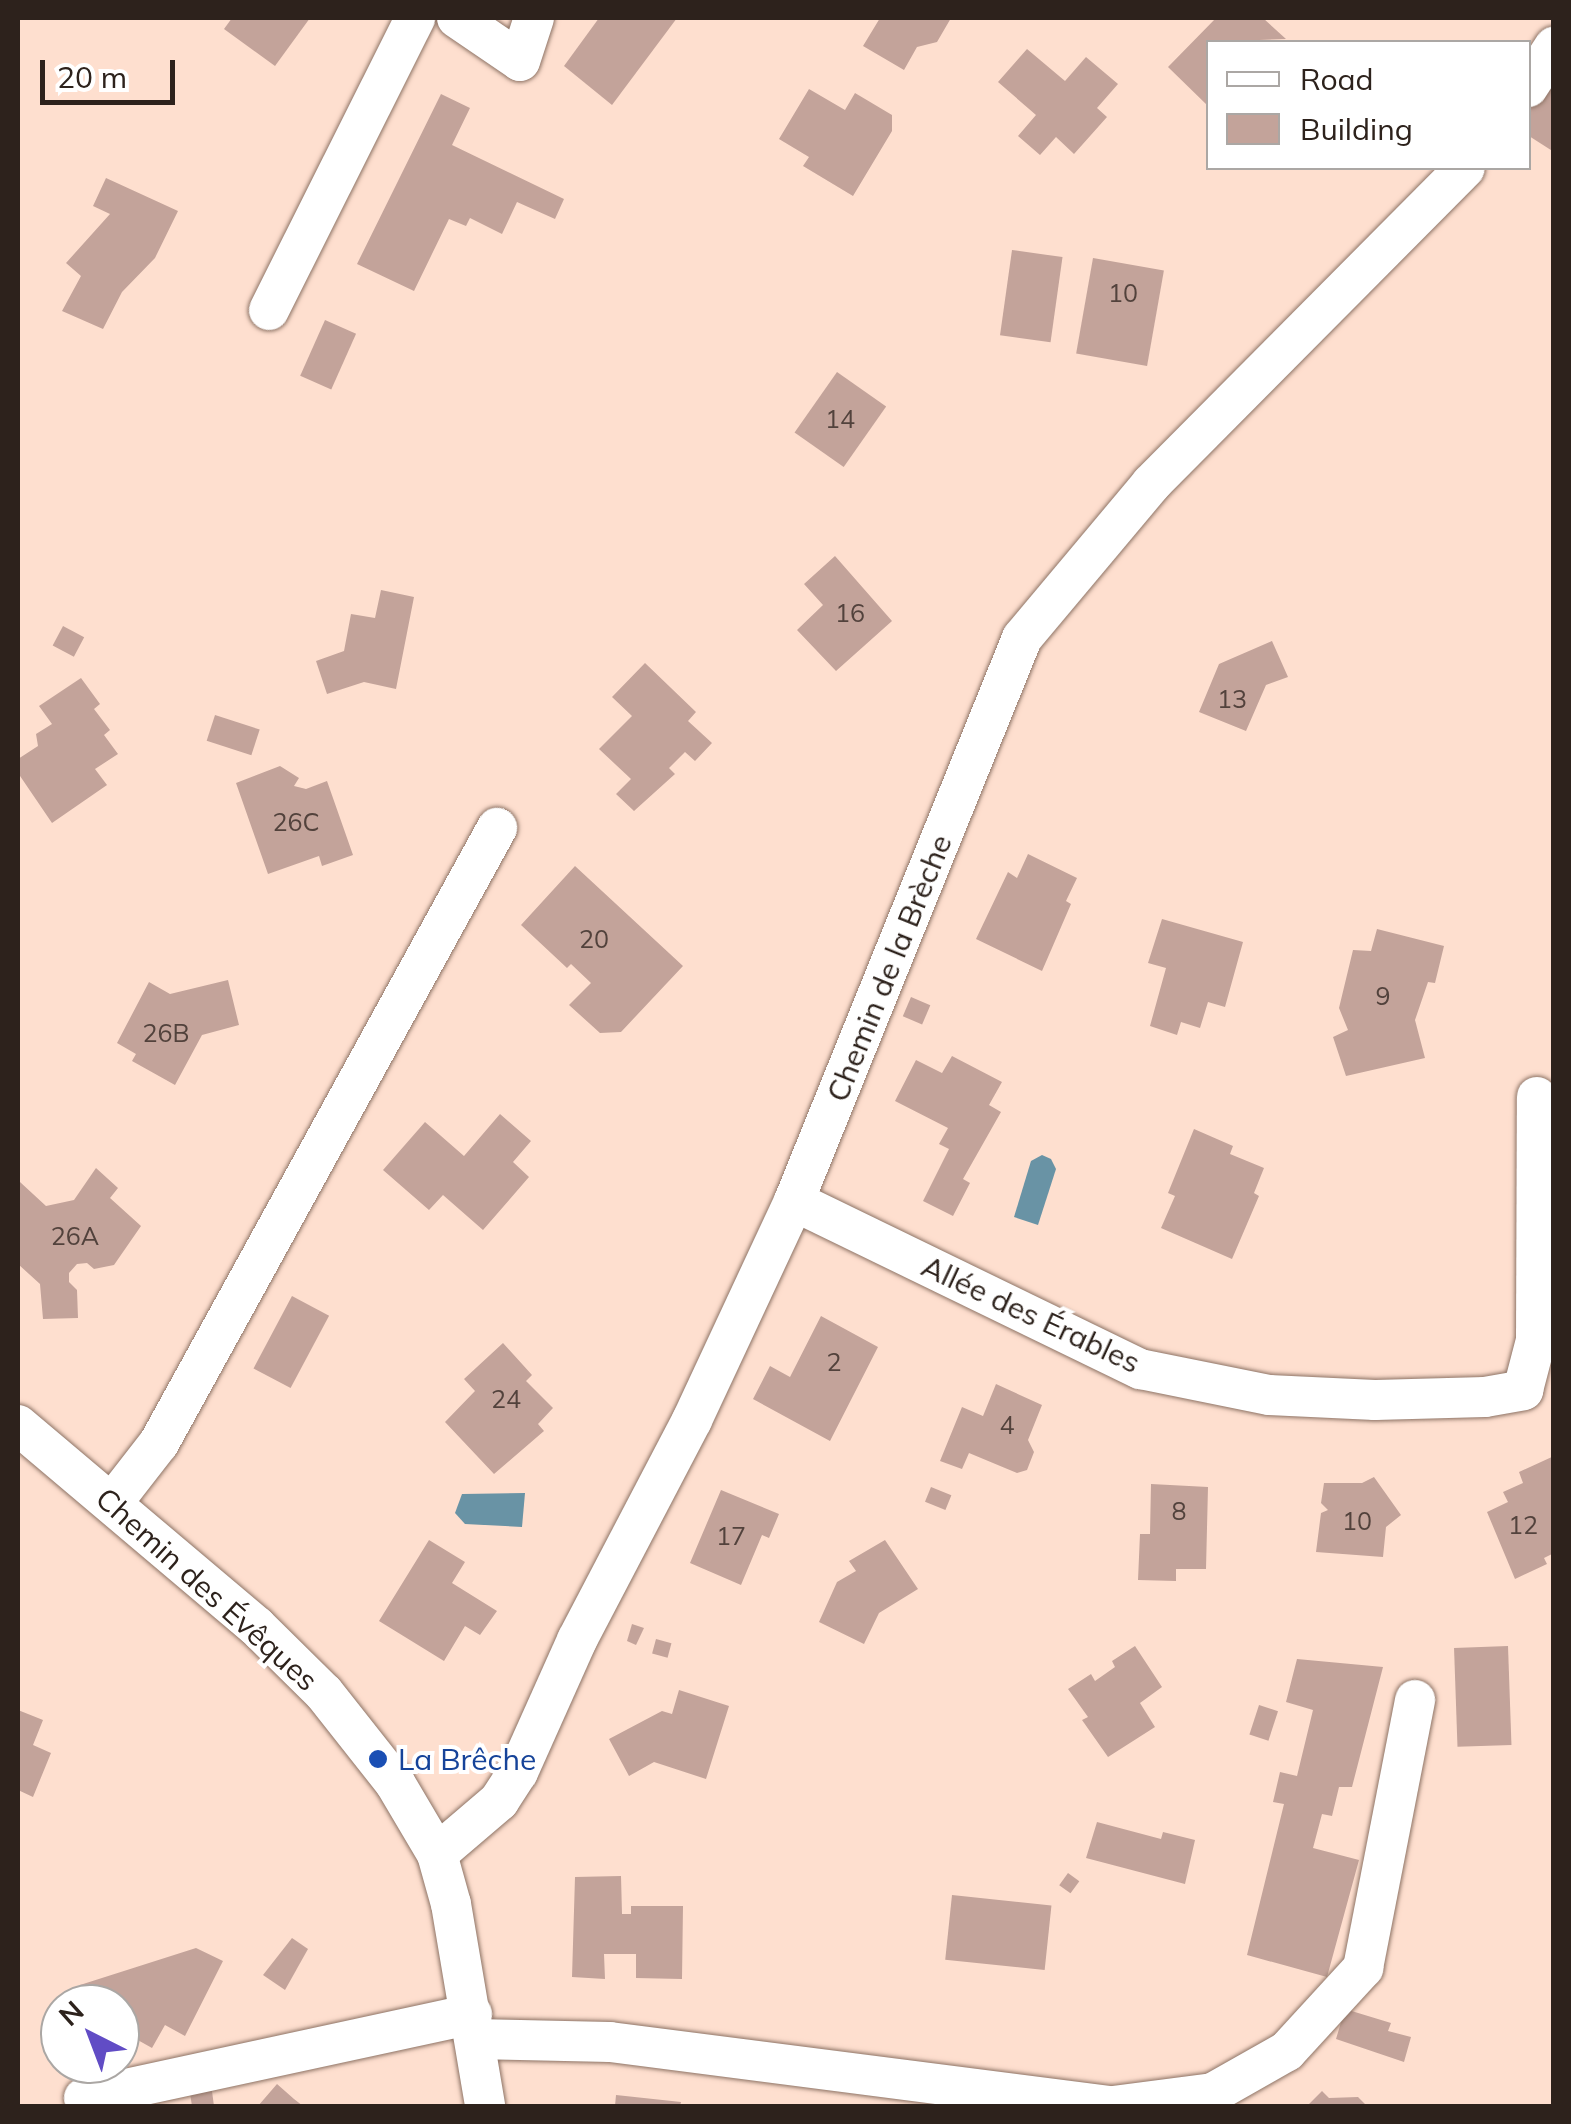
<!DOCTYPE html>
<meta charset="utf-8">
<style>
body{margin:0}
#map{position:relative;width:1571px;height:2124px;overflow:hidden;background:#fedfcf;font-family:Mulish,sans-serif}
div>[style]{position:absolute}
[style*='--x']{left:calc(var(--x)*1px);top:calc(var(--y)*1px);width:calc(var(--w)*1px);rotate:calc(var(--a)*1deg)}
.water>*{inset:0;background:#6993a5}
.building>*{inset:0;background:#c3a39a;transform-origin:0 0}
.roads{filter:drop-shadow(0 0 2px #8d7365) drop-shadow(0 0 2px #8d7365)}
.street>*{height:40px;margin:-20px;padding:0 20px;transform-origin:20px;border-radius:20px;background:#fff}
.dots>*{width:28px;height:28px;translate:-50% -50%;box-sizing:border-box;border:5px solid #fff;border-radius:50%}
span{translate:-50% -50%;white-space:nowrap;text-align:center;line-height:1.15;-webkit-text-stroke:8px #fff;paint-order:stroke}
.number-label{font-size:25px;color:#52423c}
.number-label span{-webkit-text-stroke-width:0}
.street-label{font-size:30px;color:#2d221c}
.transit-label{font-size:30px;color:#164399}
.left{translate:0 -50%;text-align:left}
.frame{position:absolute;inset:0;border:20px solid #2d221c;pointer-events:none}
.legend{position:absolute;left:1206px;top:40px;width:325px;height:130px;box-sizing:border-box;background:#fff;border:2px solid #aba7a4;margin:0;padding:12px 18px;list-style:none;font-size:30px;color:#2d221c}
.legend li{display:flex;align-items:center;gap:20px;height:50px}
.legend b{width:50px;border:2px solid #aba7a4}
.north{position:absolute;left:40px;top:1984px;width:100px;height:100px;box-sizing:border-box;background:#fff;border:2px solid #aba7a4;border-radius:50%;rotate:318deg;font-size:28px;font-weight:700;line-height:40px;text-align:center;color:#2d221c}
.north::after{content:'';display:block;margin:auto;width:35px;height:45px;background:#614cc5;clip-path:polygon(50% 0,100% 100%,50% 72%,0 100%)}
.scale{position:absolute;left:40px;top:60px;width:135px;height:45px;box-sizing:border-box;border:5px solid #2d221c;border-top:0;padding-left:12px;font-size:30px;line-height:35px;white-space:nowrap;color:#2d221c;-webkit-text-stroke:8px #fff;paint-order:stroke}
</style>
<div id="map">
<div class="water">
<i style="clip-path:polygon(1042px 1155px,1051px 1159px,1056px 1169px,1038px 1225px,1014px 1217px,1031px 1161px)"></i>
<i style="clip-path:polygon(525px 1493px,522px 1527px,465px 1524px,455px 1513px,462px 1494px)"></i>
</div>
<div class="building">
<i style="clip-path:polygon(232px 18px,310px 18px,275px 66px,224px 29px)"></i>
<i style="clip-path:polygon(599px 18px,677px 18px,612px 105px,564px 66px)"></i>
<i style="clip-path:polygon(880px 18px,951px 18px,937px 42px,917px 47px,904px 70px,863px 46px)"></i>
<i style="clip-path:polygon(1216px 18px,1263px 18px,1286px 39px,1208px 42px,1208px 106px,1168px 67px)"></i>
<i style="clip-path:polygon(1027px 49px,1065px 81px,1086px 57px,1118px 84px,1097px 108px,1107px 117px,1074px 154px,1056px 137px,1040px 155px,1018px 136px,1036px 115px,998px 82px)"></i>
<i style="clip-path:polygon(1554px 74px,1554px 152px,1529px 136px,1528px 110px)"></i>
<i style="clip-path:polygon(809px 89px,845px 110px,855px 93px,892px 115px,892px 131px,853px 196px,803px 166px,809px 157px,779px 139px)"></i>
<i style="clip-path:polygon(441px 94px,470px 108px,452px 145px,564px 199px,555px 219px,517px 202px,502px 234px,470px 218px,466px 226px,449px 219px,414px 291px,357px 264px)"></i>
<i style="clip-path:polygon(106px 178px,178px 211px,155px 258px,122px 292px,103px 329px,62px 311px,81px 276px,66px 263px,110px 214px,93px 206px)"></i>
<i style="left:1012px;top:250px;width:51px;height:86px;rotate:8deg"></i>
<i style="left:1093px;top:258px;width:72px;height:97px;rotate:10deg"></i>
<i style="left:325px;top:320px;width:34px;height:61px;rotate:24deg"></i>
<i style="left:837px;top:372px;width:60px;height:74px;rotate:35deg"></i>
<i style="clip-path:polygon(835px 556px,892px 621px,836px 671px,797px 630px,823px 605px,804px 584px)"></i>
<i style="clip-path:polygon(381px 590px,414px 597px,396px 689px,364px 682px,327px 694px,316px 661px,344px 651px,351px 614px,375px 618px)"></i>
<i style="left:63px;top:626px;width:24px;height:22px;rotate:28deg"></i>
<i style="clip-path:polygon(1272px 641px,1288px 677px,1266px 685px,1246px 731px,1199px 712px,1219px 664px)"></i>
<i style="clip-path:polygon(645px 663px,696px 712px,688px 721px,712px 743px,695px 761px,685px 752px,669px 768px,675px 774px,634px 811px,616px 794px,631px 779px,599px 749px,632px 716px,612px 697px)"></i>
<i style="clip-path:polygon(81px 678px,100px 704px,94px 709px,110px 730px,104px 735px,118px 754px,95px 769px,107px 785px,52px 823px,18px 773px,18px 759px,38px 746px,36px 734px,52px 724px,39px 706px)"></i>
<i style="left:215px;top:715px;width:47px;height:27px;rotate:18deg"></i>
<i style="clip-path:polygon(280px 766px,299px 778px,294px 786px,306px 789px,327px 781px,353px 855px,322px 866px,319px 856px,268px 874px,236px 783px)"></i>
<i style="clip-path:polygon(1028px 854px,1077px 878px,1066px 901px,1071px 904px,1042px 971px,976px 939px,1008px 872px,1017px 878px)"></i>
<i style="clip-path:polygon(575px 866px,683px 966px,621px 1032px,600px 1033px,569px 1005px,591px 983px,571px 964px,567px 968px,521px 925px)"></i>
<i style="clip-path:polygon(1162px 919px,1243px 942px,1225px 1007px,1208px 1002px,1200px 1028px,1181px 1022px,1177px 1035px,1150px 1026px,1166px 968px,1148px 963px)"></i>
<i style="clip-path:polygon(1377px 929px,1444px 946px,1435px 983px,1428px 982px,1415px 1020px,1425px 1058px,1346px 1076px,1333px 1037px,1348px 1030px,1339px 1008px,1353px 950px,1371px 951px)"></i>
<i style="clip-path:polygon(228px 980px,239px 1025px,202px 1035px,175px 1085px,132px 1061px,136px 1054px,117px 1043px,149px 982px,170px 994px)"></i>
<i style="left:911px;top:997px;width:21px;height:21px;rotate:23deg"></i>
<i style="clip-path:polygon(952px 1056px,1002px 1082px,989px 1105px,1001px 1112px,963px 1179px,970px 1183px,953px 1216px,923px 1201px,949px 1149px,939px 1144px,948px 1128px,895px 1101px,916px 1060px,942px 1073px)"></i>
<i style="clip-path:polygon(500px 1114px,531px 1141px,513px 1162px,529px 1177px,483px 1230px,443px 1195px,429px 1210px,383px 1170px,425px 1122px,464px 1156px)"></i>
<i style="clip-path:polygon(1194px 1129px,1233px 1146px,1230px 1154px,1264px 1168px,1254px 1193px,1259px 1196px,1232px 1259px,1161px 1228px,1175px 1196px,1168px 1193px)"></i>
<i style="clip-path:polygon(96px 1168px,118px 1188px,110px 1198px,141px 1226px,114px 1265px,94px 1269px,87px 1263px,77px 1264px,69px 1273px,69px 1282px,77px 1290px,78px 1318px,43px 1319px,40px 1284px,18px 1264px,18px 1185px,20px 1182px,46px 1206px,74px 1200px)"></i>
<i style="left:292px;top:1296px;width:42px;height:82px;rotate:28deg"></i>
<i style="clip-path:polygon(821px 1316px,878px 1347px,830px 1441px,753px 1399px,770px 1366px,790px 1377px)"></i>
<i style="clip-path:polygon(503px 1343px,532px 1375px,526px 1381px,553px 1408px,538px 1424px,544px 1431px,494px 1474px,445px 1422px,475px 1391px,464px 1379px)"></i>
<i style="clip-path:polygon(996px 1384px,1042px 1405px,1028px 1440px,1034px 1452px,1027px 1470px,1017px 1473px,969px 1453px,962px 1469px,940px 1461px,962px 1407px,983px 1416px)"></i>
<i style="clip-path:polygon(1554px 1456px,1554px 1553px,1544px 1558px,1547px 1564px,1515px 1579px,1487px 1512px,1508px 1502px,1503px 1492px,1523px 1483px,1519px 1472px)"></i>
<i style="clip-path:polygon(1374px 1477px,1401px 1515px,1386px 1527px,1383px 1557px,1316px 1552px,1321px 1513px,1328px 1510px,1321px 1503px,1324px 1483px,1362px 1483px)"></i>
<i style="clip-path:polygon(1151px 1484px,1208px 1487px,1206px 1569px,1176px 1569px,1176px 1581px,1138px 1580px,1140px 1534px,1150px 1534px)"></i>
<i style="left:931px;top:1487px;width:22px;height:16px;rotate:22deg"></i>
<i style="clip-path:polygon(721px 1490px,779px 1514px,769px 1538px,762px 1535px,741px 1585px,690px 1563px)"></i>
<i style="clip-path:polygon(429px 1540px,465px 1562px,452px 1583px,497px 1611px,480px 1635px,465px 1626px,444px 1661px,379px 1621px)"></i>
<i style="clip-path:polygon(885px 1540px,918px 1589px,879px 1613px,864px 1644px,819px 1622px,837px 1582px,856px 1571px,849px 1561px)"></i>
<i style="clip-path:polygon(632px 1624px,644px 1628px,636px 1645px,627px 1641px)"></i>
<i style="left:656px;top:1639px;width:16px;height:15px;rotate:15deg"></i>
<i style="clip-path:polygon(1135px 1646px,1162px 1687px,1140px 1703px,1155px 1727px,1108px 1757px,1082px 1720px,1088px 1717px,1068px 1689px,1091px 1674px,1095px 1681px,1115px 1667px,1112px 1661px)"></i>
<i style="left:1508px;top:1646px;width:99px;height:54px;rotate:88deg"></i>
<i style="clip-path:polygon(1297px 1659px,1383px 1667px,1352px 1787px,1339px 1787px,1332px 1816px,1322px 1814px,1313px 1848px,1359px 1860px,1327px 1977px,1247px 1955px,1284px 1804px,1273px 1802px,1280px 1772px,1297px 1776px,1313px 1710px,1286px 1702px)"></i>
<i style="clip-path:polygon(679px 1690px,729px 1706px,706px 1779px,654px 1762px,629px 1776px,609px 1739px,662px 1711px,672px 1714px)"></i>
<i style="left:1259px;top:1705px;width:20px;height:31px;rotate:18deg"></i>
<i style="clip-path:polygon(18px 1710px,43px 1720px,33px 1745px,51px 1753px,33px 1797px,18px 1790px)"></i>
<i style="clip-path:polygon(1097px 1822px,1161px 1839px,1163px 1832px,1195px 1840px,1185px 1884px,1086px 1858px)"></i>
<i style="left:1068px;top:1873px;width:14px;height:15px;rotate:36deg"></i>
<i style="clip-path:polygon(621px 1876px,622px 1914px,631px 1914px,631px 1906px,683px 1906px,682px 1979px,636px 1978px,636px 1954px,604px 1954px,605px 1979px,572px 1977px,575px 1877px)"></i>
<i style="left:952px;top:1895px;width:100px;height:65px;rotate:6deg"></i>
<i style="clip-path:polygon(292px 1938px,308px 1949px,285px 1990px,263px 1975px)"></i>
<i style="clip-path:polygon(196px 1948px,223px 1961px,185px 2036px,165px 2025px,152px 2048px,127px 2034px,120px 2036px,120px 2004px,85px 2004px,80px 1985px)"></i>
<i style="clip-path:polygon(1345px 2009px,1391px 2023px,1388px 2031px,1411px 2037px,1404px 2062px,1336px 2039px)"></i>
<i style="clip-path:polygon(211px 2084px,214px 2106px,192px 2106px,189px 2087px)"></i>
<i style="clip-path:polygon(277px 2084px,294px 2099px,303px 2106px,258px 2106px)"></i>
<i style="clip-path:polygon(1322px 2091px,1329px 2098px,1358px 2097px,1367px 2106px,1307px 2106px)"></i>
<i style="clip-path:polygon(616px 2095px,681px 2102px,680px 2106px,615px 2106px)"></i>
</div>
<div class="roads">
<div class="street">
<i style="--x:457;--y:18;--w:76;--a:34.3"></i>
<i style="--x:520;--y:61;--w:45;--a:-72"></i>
<i style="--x:1528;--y:87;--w:48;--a:-57"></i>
<i style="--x:269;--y:310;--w:326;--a:-63.4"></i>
<i style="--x:794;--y:1201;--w:385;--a:25.9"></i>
<i style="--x:1140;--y:1369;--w:132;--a:11.4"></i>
<i style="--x:1269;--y:1395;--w:106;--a:2.7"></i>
<i style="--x:1375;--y:1400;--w:110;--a:-1.6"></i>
<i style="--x:1485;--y:1397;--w:39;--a:-10"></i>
<i style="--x:1523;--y:1390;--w:52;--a:-75.4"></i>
<i style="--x:1536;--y:1340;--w:243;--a:-89.8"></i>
<i style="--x:18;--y:1425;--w:312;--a:40.2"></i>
<i style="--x:256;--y:1626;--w:95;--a:44.6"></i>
<i style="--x:324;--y:1693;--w:115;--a:51.7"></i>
<i style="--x:395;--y:1783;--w:82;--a:59.4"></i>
<i style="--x:437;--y:1854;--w:52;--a:74.4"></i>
<i style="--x:451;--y:1904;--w:205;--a:80.4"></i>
<i style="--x:113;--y:1502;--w:75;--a:-52.1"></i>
<i style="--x:159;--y:1443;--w:702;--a:-61.21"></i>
<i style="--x:437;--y:1854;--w:82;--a:-40.5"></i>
<i style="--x:499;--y:1801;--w:35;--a:-57"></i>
<i style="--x:518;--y:1772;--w:145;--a:-65.9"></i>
<i style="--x:577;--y:1640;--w:248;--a:-62.4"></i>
<i style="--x:692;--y:1420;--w:242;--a:-65"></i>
<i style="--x:794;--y:1201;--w:607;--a:-67.95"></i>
<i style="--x:1022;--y:638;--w:201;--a:-50"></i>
<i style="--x:1151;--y:484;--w:445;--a:-45.2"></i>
<i style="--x:475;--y:2039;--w:135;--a:1.3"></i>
<i style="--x:610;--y:2042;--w:502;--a:7.32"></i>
<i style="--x:84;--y:2098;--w:397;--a:-12.2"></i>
<i style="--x:1113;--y:2106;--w:101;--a:-7.4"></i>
<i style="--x:1213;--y:2093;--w:85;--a:-29.6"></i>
<i style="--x:1287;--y:2051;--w:113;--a:-47.5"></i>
<i style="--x:1363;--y:1968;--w:273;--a:-79"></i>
</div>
</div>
<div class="dots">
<i style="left:378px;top:1759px;background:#1a4fb4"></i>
</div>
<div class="number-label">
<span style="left:1123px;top:293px">10</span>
<span style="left:840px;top:419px">14</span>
<span style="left:850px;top:613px">16</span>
<span style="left:1232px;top:699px">13</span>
<span style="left:296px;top:822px">26C</span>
<span style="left:594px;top:939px">20</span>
<span style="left:1383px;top:996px">9</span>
<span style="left:166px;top:1033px">26B</span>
<span style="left:75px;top:1236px">26A</span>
<span style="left:834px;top:1362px">2</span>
<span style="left:506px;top:1399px">24</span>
<span style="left:1007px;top:1425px">4</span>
<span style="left:1179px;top:1511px">8</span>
<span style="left:1357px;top:1521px">10</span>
<span style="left:1523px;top:1525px">12</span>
<span style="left:731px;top:1536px">17</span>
</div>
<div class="street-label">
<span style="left:889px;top:968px;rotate:-68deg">Chemin de la Brèche</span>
<span style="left:1031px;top:1314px;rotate:25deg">Allée des Érables</span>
<span style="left:207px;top:1589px;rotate:42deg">Chemin des Évêques</span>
</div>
<div class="transit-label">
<span class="left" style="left:398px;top:1759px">La Brêche</span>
</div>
<div class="frame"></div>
<ul class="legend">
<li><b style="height:12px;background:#fff"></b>Road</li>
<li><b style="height:28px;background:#c3a39a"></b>Building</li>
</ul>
<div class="north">N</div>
<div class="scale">20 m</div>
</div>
